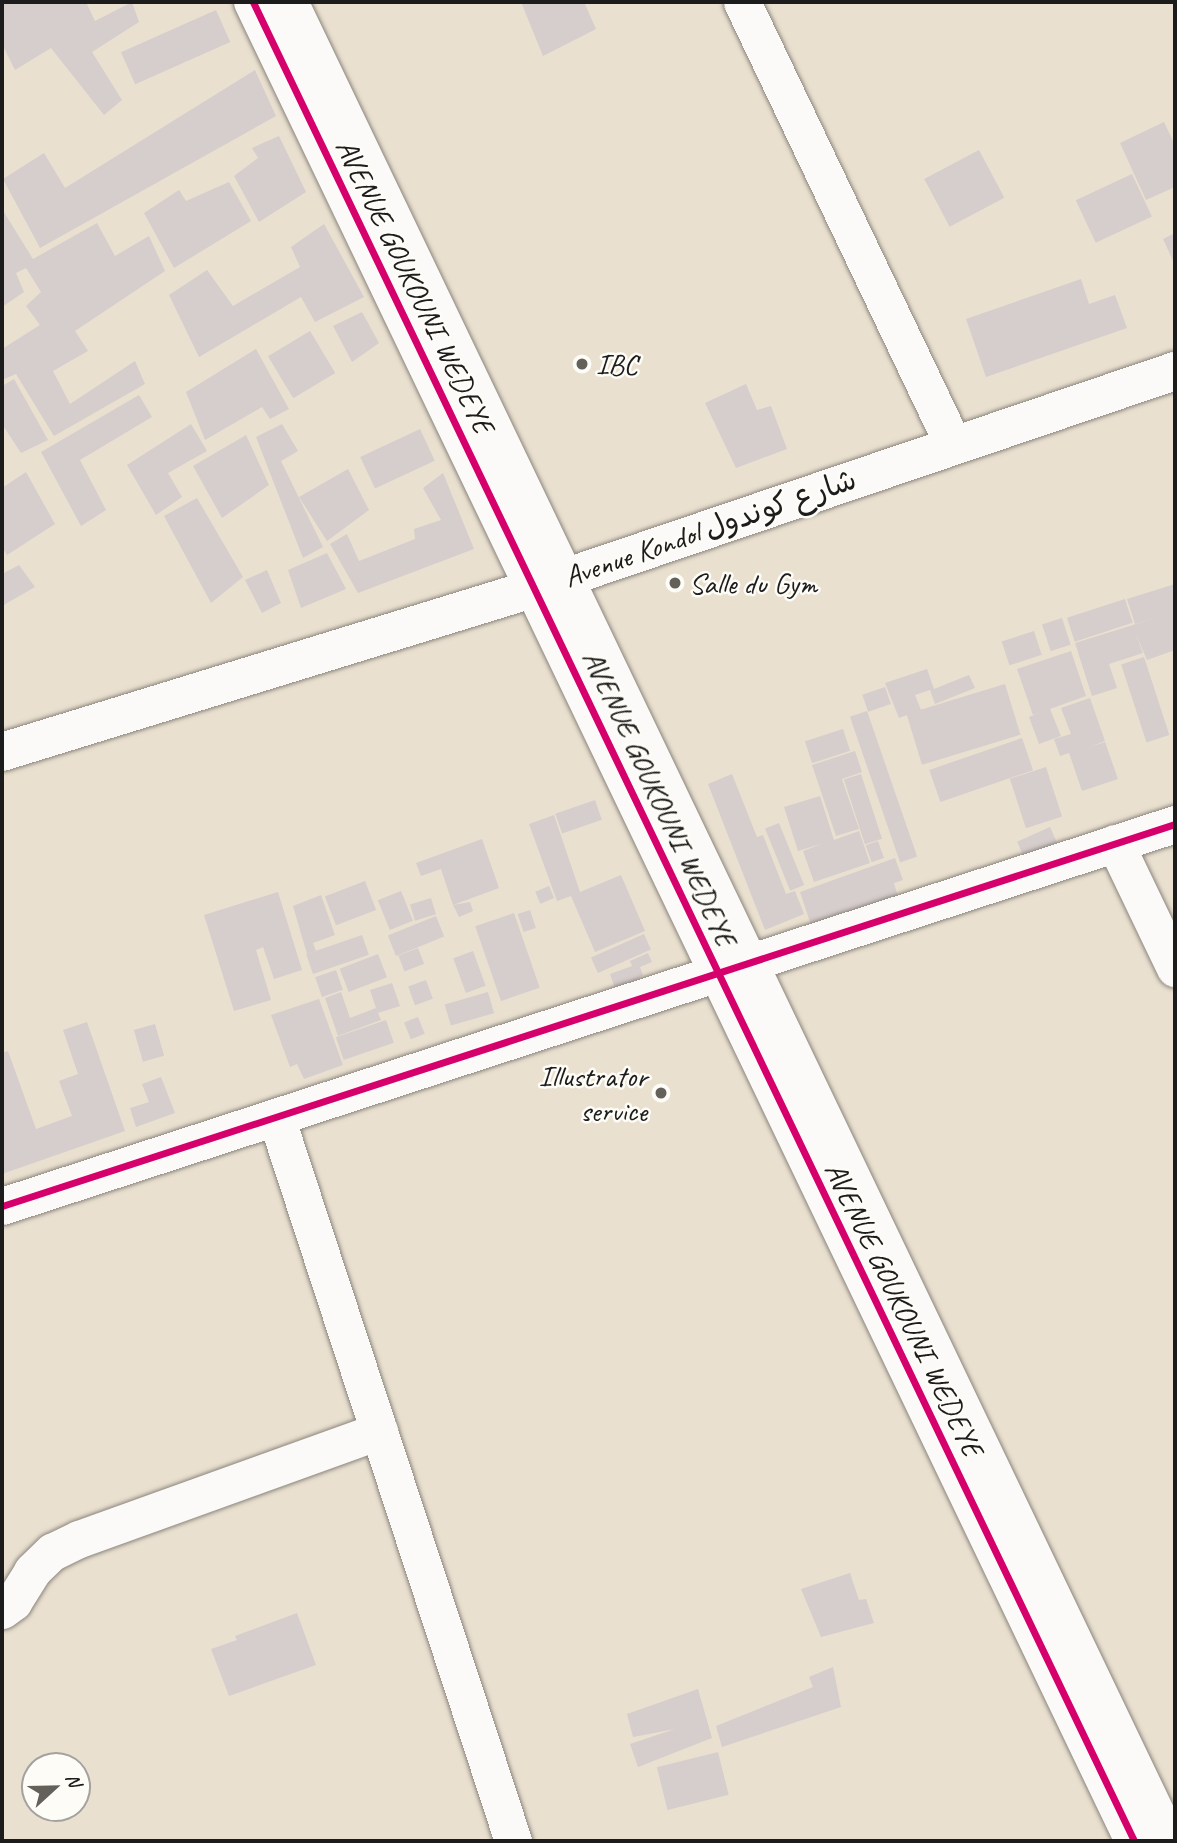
<!DOCTYPE html>
<meta charset="utf-8">
<style>
body{margin:0}
#map{position:relative;width:1177px;height:1843px;overflow:hidden;background:#eae0d0;font-family:Caveat,"Playpen Sans Arabic",sans-serif}
div>[style]{position:absolute}
[style*='--x']{left:calc(var(--x)*1px);top:calc(var(--y)*1px);width:calc(var(--w)*1px);rotate:calc(var(--a)*1deg)}
.building>*{inset:0;background:#d6cdcd;transform-origin:0 0}
.roads{filter:drop-shadow(0 0 2px #8a857c) drop-shadow(0 0 2px #8a857c)}
.minor>*{height:37px;margin:-18.5px;padding:0 18.5px;transform-origin:18.5px;border-radius:18.5px;background:#fcfaf8}
.tertiary>*{height:38px;margin:-19px;padding:0 19px;transform-origin:19px;border-radius:19px;background:#fcfaf8}
.cycleway>*{height:7px;margin:-3.5px;padding:0 3.5px;transform-origin:3.5px;border-radius:3.5px;background:#d6006c}
.dots>*{width:19px;height:19px;translate:-50% -50%;box-sizing:border-box;border:4px solid #fdfcf7;border-radius:50%}
span{translate:-50% -50%;white-space:nowrap;text-align:center;line-height:1.15;-webkit-text-stroke:5px #fdfcf7;paint-order:stroke}
.street-label{font-size:30px;color:#1c1c1c}
.poi-label{font-size:30px;color:#1c1c1c}
.left{translate:0 -50%;text-align:left}
.right{translate:-100% -50%;text-align:right}
.frame{position:absolute;inset:0;border:4px solid #1c1c1c;pointer-events:none}
.north{position:absolute;left:21px;top:1752px;width:70px;height:70px;box-sizing:border-box;background:#fdfcf7;border:2px solid #a3a29f;border-radius:50%;rotate:68deg;font-size:19px;font-weight:700;line-height:28px;text-align:center;color:#1c1c1c}
.north::after{content:'';display:block;margin:auto;width:24px;height:32px;background:#64615b;clip-path:polygon(50% 0,100% 100%,50% 72%,0 100%)}
</style>
<div id="map">
<div class="building">
<i style="clip-path:polygon(2px 2px,86px 2px,95px 21px,132px 2px,139px 22px,92px 52px,122px 100px,104px 115px,51px 48px,15px 70px,2px 44px)"></i>
<i style="clip-path:polygon(521px 2px,584px 2px,596px 29px,543px 56px)"></i>
<i style="left:216px;top:10px;width:35px;height:104px;rotate:66deg"></i>
<i style="clip-path:polygon(255px 70px,276px 116px,40px 248px,3px 179px,44px 153px,65px 188px)"></i>
<i style="clip-path:polygon(1164px 122px,1173px 141px,1175px 139px,1175px 187px,1146px 200px,1120px 143px)"></i>
<i style="clip-path:polygon(279px 136px,306px 192px,259px 222px,234px 176px,258px 158px,252px 148px)"></i>
<i style="left:979px;top:150px;width:54px;height:62px;rotate:62deg"></i>
<i style="left:1132px;top:174px;width:47px;height:62px;rotate:65deg"></i>
<i style="clip-path:polygon(229px 182px,251px 221px,174px 268px,144px 213px,179px 190px,186px 201px)"></i>
<i style="clip-path:polygon(2px 209px,33px 259px,97px 223px,115px 256px,149px 236px,165px 271px,75px 331px,88px 351px,53px 371px,70px 404px,135px 361px,145px 384px,54px 436px,16px 374px,2px 380px,2px 349px,40px 325px,26px 306px,41px 292px,26px 268px,16px 273px,24px 292px,2px 307px)"></i>
<i style="clip-path:polygon(324px 224px,364px 297px,315px 322px,301px 297px,199px 357px,169px 295px,207px 270px,233px 306px,300px 267px,291px 247px)"></i>
<i style="clip-path:polygon(1175px 233px,1175px 265px,1163px 239px)"></i>
<i style="clip-path:polygon(1081px 279px,1089px 304px,1115px 295px,1127px 328px,986px 377px,966px 319px)"></i>
<i style="clip-path:polygon(362px 312px,379px 343px,352px 362px,333px 326px)"></i>
<i style="left:310px;top:331px;width:49px;height:49px;rotate:59deg"></i>
<i style="clip-path:polygon(256px 349px,289px 409px,270px 419px,262px 407px,205px 440px,186px 392px)"></i>
<i style="clip-path:polygon(14px 379px,48px 440px,21px 453px,2px 424px,2px 386px)"></i>
<i style="clip-path:polygon(746px 384px,757px 410px,771px 406px,787px 449px,736px 468px,705px 403px)"></i>
<i style="clip-path:polygon(139px 395px,152px 417px,80px 460px,106px 510px,81px 526px,41px 452px)"></i>
<i style="clip-path:polygon(191px 424px,207px 451px,168px 473px,182px 497px,156px 515px,127px 465px)"></i>
<i style="clip-path:polygon(282px 424px,298px 451px,281px 461px,323px 547px,303px 558px,256px 437px)"></i>
<i style="left:420px;top:429px;width:35px;height:66px;rotate:65deg"></i>
<i style="clip-path:polygon(246px 435px,269px 485px,222px 518px,193px 466px)"></i>
<i style="clip-path:polygon(348px 469px,369px 510px,327px 541px,299px 497px)"></i>
<i style="clip-path:polygon(26px 472px,55px 524px,7px 555px,2px 547px,2px 488px)"></i>
<i style="clip-path:polygon(443px 473px,474px 549px,358px 593px,330px 544px,347px 534px,359px 561px,415px 539px,414px 529px,441px 520px,423px 488px)"></i>
<i style="clip-path:polygon(197px 498px,243px 577px,211px 603px,164px 516px)"></i>
<i style="clip-path:polygon(327px 553px,346px 589px,301px 608px,288px 570px)"></i>
<i style="clip-path:polygon(19px 565px,35px 587px,2px 606px,2px 574px)"></i>
<i style="clip-path:polygon(267px 570px,281px 603px,262px 613px,245px 580px)"></i>
<i style="clip-path:polygon(1175px 584px,1175px 650px,1147px 660px,1135px 632px,1143px 653px,1109px 664px,1117px 688px,1092px 696px,1075px 643px,1165px 615px,1135px 624px,1127px 599px)"></i>
<i style="left:1125px;top:599px;width:25px;height:61px;rotate:72deg"></i>
<i style="left:1062px;top:618px;width:28px;height:21px;rotate:72deg"></i>
<i style="left:1034px;top:631px;width:25px;height:34px;rotate:72deg"></i>
<i style="clip-path:polygon(1071px 651px,1086px 696px,1050px 709px,1061px 736px,1039px 744px,1029px 717px,1042px 712px,1033px 715px,1017px 669px)"></i>
<i style="left:1144px;top:657px;width:82px;height:24px;rotate:72deg"></i>
<i style="clip-path:polygon(927px 669px,934px 689px,969px 675px,975px 688px,935px 704px,930px 690px,915px 695px,921px 710px,899px 718px,885px 683px)"></i>
<i style="left:1005px;top:684px;width:53px;height:103px;rotate:73deg"></i>
<i style="left:885px;top:687px;width:18px;height:24px;rotate:71deg"></i>
<i style="clip-path:polygon(1090px 698px,1105px 741px,1090px 747px,1105px 742px,1118px 779px,1082px 791px,1069px 753px,1060px 756px,1054px 739px,1071px 734px,1061px 708px)"></i>
<i style="left:867px;top:711px;width:154px;height:18px;rotate:71deg"></i>
<i style="left:843px;top:729px;width:23px;height:40px;rotate:72deg"></i>
<i style="left:1022px;top:738px;width:34px;height:98px;rotate:71deg"></i>
<i style="clip-path:polygon(855px 751px,862px 772px,842px 779px,859px 829px,836px 836px,812px 765px)"></i>
<i style="left:1046px;top:767px;width:52px;height:38px;rotate:72deg"></i>
<i style="clip-path:polygon(732px 774px,757px 837px,763px 835px,786px 894px,795px 891px,804px 914px,765px 930px,708px 784px)"></i>
<i style="left:861px;top:774px;width:68px;height:18px;rotate:72deg"></i>
<i style="clip-path:polygon(820px 796px,834px 840px,859px 831px,870px 863px,814px 882px,803px 851px,824px 843px,798px 851px,784px 807px)"></i>
<i style="left:595px;top:800px;width:21px;height:42px;rotate:71deg"></i>
<i style="clip-path:polygon(554px 815px,580px 892px,621px 875px,645px 931px,595px 952px,571px 896px,557px 901px,529px 824px)"></i>
<i style="left:779px;top:823px;width:67px;height:15px;rotate:68deg"></i>
<i style="left:1050px;top:827px;width:17px;height:36px;rotate:66deg"></i>
<i style="clip-path:polygon(482px 839px,499px 888px,453px 905px,441px 869px,421px 876px,416px 863px)"></i>
<i style="left:878px;top:841px;width:18px;height:13px;rotate:71deg"></i>
<i style="clip-path:polygon(895px 858px,903px 880px,894px 883px,898px 897px,812px 928px,800px 892px)"></i>
<i style="left:365px;top:881px;width:31px;height:43px;rotate:69deg"></i>
<i style="left:549px;top:886px;width:13px;height:15px;rotate:67deg"></i>
<i style="left:401px;top:891px;width:32px;height:25px;rotate:68deg"></i>
<i style="clip-path:polygon(278px 892px,302px 970px,274px 979px,263px 947px,256px 950px,271px 1000px,234px 1011px,204px 915px)"></i>
<i style="clip-path:polygon(321px 895px,335px 935px,313px 943px,316px 951px,307px 954px,293px 906px)"></i>
<i style="left:431px;top:898px;width:17px;height:22px;rotate:73deg"></i>
<i style="clip-path:polygon(470px 902px,473px 911px,459px 917px,453px 905px)"></i>
<i style="left:530px;top:910px;width:19px;height:13px;rotate:72deg"></i>
<i style="left:514px;top:913px;width:79px;height:41px;rotate:71deg"></i>
<i style="left:436px;top:916px;width:22px;height:52px;rotate:68deg"></i>
<i style="left:644px;top:934px;width:17px;height:58px;rotate:66deg"></i>
<i style="left:362px;top:935px;width:21px;height:59px;rotate:71deg"></i>
<i style="left:418px;top:948px;width:17px;height:21px;rotate:69deg"></i>
<i style="left:473px;top:951px;width:37px;height:21px;rotate:70deg"></i>
<i style="clip-path:polygon(648px 953px,652px 962px,640px 967px,643px 975px,617px 994px,610px 974px,632px 966px,630px 961px)"></i>
<i style="left:378px;top:954px;width:25px;height:41px;rotate:69deg"></i>
<i style="left:336px;top:970px;width:21px;height:22px;rotate:71deg"></i>
<i style="left:426px;top:980px;width:20px;height:19px;rotate:70deg"></i>
<i style="clip-path:polygon(392px 983px,400px 1006px,378px 1013px,381px 1020px,338px 1036px,325px 998px,341px 992px,350px 1018px,376px 1008px,370px 990px)"></i>
<i style="left:488px;top:992px;width:22px;height:45px;rotate:74deg"></i>
<i style="clip-path:polygon(319px 999px,343px 1065px,304px 1079px,297px 1064px,290px 1067px,271px 1015px)"></i>
<i style="left:418px;top:1017px;width:18px;height:15px;rotate:68deg"></i>
<i style="left:386px;top:1020px;width:24px;height:53px;rotate:71deg"></i>
<i style="clip-path:polygon(87px 1022px,125px 1131px,2px 1174px,2px 1053px,8px 1051px,36px 1129px,72px 1116px,59px 1081px,78px 1074px,63px 1030px)"></i>
<i style="left:155px;top:1024px;width:33px;height:22px;rotate:74deg"></i>
<i style="clip-path:polygon(161px 1077px,175px 1113px,136px 1127px,130px 1108px,149px 1102px,142px 1084px)"></i>
<i style="clip-path:polygon(850px 1573px,859px 1600px,866px 1599px,874px 1623px,821px 1637px,801px 1589px)"></i>
<i style="clip-path:polygon(297px 1613px,316px 1665px,229px 1696px,211px 1649px,237px 1640px,235px 1636px)"></i>
<i style="clip-path:polygon(833px 1667px,841px 1707px,722px 1747px,716px 1726px,813px 1687px,809px 1677px)"></i>
<i style="clip-path:polygon(698px 1689px,712px 1738px,638px 1767px,630px 1744px,675px 1729px,633px 1737px,627px 1714px)"></i>
<i style="left:718px;top:1752px;width:44px;height:63px;rotate:76deg"></i>
</div>
<div class="roads">
<div class="minor">
<i style="--x:742;--y:2;--w:491;--a:64.5"></i>
<i style="--x:1115;--y:843;--w:139;--a:64.4"></i>
<i style="--x:276;--y:1117;--w:762;--a:71.87"></i>
<i style="--x:2;--y:1206;--w:1234;--a:-18.04"></i>
<i style="--x:2;--y:1610;--w:14;--a:-36"></i>
<i style="--x:13;--y:1602;--w:36;--a:-58"></i>
<i style="--x:32;--y:1571;--w:28;--a:-44"></i>
<i style="--x:52;--y:1552;--w:30;--a:-26"></i>
<i style="--x:79;--y:1539;--w:319;--a:-19.8"></i>
</div>
<div class="tertiary">
<i style="--x:253;--y:2;--w:2039;--a:64.4"></i>
<i style="--x:289;--y:2;--w:2039;--a:64.43"></i>
<i style="--x:2;--y:752;--w:558;--a:-17.1"></i>
<i style="--x:535;--y:588;--w:676;--a:-18.73"></i>
</div>
</div>
<div class="cycleway">
<i style="--x:253;--y:2;--w:2039;--a:64.4"></i>
<i style="--x:2;--y:1206;--w:1234;--a:-18.04"></i>
</div>
<div class="dots">
<i style="left:582px;top:364px;background:#64615b"></i>
<i style="left:675px;top:583px;background:#64615b"></i>
<i style="left:661px;top:1093px;background:#64615b"></i>
</div>
<div class="street-label">
<span style="left:415px;top:286px;rotate:64deg">AVENUE GOUKOUNI WEDEYE</span>
<span style="left:710px;top:528px;rotate:-19deg">Avenue Kondol شارع كوندول</span>
<span style="left:660px;top:798px;rotate:65deg">AVENUE GOUKOUNI WEDEYE</span>
<span style="left:904px;top:1309px;rotate:64deg">AVENUE GOUKOUNI WEDEYE</span>
</div>
<div class="poi-label">
<span class="left" style="left:596px;top:364px">IBC</span>
<span class="left" style="left:689px;top:583px">Salle du Gym</span>
<span class="right" style="left:647px;top:1093px">Illustrator<br>service</span>
</div>
<div class="frame"></div>
<div class="north">N</div>
</div>
